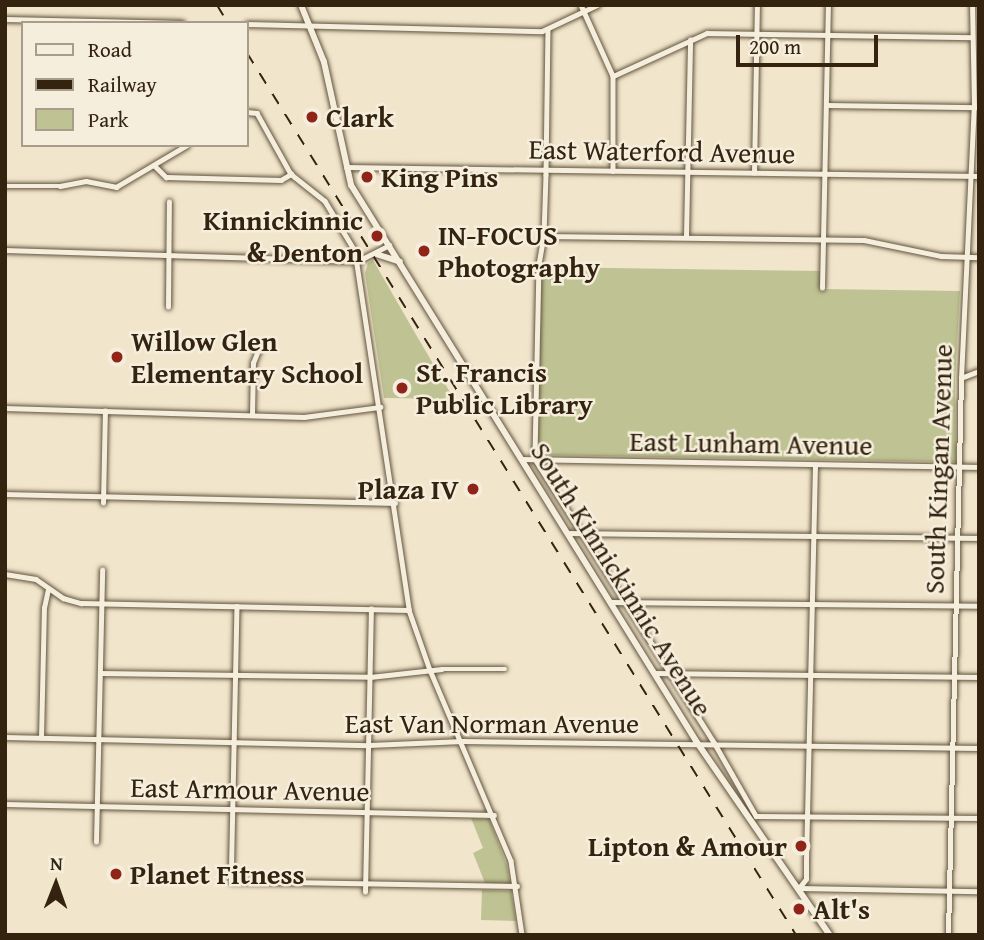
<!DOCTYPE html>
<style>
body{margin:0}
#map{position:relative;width:984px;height:940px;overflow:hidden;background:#f1e5cb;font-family:"Gentium Book Plus",serif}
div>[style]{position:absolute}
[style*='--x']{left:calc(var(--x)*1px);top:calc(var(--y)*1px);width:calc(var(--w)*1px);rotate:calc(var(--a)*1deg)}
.green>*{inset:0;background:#bfc393}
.roads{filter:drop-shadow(0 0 2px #62543e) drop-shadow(0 0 2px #62543e)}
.street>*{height:4.5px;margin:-2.25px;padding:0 2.25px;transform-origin:2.25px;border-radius:2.25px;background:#f6eedd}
.secondary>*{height:6px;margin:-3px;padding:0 3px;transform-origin:3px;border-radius:3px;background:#f6eedd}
.rail>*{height:2px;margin-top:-1px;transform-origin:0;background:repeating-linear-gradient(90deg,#33230f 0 12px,transparent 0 24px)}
.dots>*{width:19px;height:19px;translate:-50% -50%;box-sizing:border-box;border:4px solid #f6eedd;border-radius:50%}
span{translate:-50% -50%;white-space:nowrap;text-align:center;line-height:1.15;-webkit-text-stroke:5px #f6eedd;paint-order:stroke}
.poi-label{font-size:28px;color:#33230f;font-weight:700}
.left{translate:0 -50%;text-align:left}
.right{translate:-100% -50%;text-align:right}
.street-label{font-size:28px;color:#33230f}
.frame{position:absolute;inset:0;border:7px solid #33230f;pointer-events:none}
.legend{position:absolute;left:21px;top:21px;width:228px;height:126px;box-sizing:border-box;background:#f6eedd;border:2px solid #a89d8b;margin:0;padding:9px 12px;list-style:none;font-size:21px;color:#33230f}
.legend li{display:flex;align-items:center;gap:14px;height:35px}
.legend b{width:35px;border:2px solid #a89d8b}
.north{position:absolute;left:21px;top:849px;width:70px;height:70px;-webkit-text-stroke:5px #f6eedd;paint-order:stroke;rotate:1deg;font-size:19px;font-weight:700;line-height:28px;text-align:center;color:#33230f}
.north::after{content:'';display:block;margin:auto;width:24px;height:32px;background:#33230f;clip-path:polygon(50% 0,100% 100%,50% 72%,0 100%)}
.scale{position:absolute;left:736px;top:35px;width:142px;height:32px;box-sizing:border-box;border:4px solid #33230f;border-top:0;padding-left:9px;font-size:21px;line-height:24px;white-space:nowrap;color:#33230f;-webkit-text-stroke:5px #f6eedd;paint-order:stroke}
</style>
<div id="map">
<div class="green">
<i style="clip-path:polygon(373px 260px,415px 333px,454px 399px,384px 398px,365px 273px,368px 263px)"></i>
<i style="clip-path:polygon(541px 267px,823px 271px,823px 289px,960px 291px,955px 380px,956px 462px,538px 455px)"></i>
<i style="clip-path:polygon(471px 818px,489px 819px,507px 866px,510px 884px,485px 883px,473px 853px,483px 848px)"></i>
<i style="clip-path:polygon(482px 890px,511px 891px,516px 921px,481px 920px)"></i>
</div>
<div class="roads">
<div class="street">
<i style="--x:581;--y:5;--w:78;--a:65.7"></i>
<i style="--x:613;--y:76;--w:95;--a:90"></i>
<i style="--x:5;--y:19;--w:177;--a:1.3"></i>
<i style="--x:247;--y:24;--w:295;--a:1.4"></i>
<i style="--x:542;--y:31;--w:61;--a:-25.3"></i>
<i style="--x:548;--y:29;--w:146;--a:90.8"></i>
<i style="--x:546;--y:175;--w:61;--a:91.9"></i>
<i style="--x:544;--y:236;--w:28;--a:100"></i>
<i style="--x:539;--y:264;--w:195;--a:91.2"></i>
<i style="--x:535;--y:459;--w:337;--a:57.7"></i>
<i style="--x:715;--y:744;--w:83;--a:60.3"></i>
<i style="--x:613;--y:76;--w:103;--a:-24.6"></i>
<i style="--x:707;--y:33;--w:264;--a:0.9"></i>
<i style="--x:827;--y:105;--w:152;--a:0.8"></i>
<i style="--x:247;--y:112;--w:10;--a:6"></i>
<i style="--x:257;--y:113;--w:70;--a:60.9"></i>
<i style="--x:291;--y:174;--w:43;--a:38.5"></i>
<i style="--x:325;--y:201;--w:58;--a:59"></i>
<i style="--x:355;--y:251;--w:363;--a:81.4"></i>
<i style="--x:409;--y:610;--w:64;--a:70.7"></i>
<i style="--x:430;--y:670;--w:207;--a:67"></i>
<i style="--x:511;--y:861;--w:75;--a:81.5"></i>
<i style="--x:155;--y:166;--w:16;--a:45"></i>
<i style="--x:166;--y:177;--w:115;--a:1.5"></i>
<i style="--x:281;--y:180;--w:12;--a:-31"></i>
<i style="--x:346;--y:167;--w:633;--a:0.81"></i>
<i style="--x:754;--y:173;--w:168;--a:-89"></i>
<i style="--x:5;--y:186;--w:55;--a:0"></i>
<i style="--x:60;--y:186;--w:26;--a:-11"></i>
<i style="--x:86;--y:181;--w:31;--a:11"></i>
<i style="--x:116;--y:187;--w:82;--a:-30.6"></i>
<i style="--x:544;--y:236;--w:320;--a:0.7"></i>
<i style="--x:864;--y:240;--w:79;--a:11.7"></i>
<i style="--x:941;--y:256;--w:38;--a:2"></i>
<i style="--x:686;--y:236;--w:196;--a:-88.8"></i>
<i style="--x:5;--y:250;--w:353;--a:1.8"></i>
<i style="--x:358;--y:261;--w:35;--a:-27"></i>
<i style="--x:822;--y:288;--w:283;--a:-88.8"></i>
<i style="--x:168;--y:307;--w:105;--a:-89.5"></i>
<i style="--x:961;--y:378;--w:19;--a:-21"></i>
<i style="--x:5;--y:408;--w:299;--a:1.7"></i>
<i style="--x:304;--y:417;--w:77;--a:-7.5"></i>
<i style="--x:252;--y:415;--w:52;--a:-88.9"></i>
<i style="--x:253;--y:363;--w:16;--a:-68"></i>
<i style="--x:523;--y:459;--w:456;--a:1"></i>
<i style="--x:5;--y:494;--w:390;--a:1.3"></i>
<i style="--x:103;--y:503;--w:92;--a:-88.8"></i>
<i style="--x:569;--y:533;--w:410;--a:0.7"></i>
<i style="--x:5;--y:574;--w:31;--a:9"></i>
<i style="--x:36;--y:579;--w:33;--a:35"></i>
<i style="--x:63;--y:598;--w:19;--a:16"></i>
<i style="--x:81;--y:603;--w:328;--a:1.2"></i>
<i style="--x:611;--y:602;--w:368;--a:0.6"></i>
<i style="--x:237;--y:606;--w:275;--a:91.2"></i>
<i style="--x:231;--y:881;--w:286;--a:1"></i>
<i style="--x:100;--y:673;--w:270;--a:0.8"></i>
<i style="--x:370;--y:677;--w:72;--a:-6.3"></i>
<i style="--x:442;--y:669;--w:63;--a:0"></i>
<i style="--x:655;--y:673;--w:324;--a:0.7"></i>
<i style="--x:5;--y:737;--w:364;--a:1.3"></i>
<i style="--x:369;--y:745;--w:94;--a:-2.4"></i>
<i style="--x:463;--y:741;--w:516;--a:0.78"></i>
<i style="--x:41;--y:738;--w:130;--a:-88.7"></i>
<i style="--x:44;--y:608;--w:19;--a:-78"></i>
<i style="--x:5;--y:804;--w:489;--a:1.3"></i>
<i style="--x:756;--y:816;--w:223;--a:0.5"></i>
<i style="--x:96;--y:842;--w:272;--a:-88.7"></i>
<i style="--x:799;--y:888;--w:11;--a:-52"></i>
<i style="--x:806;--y:879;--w:18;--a:-90"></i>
<i style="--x:806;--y:861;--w:395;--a:-88.7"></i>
<i style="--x:799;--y:888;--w:180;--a:1"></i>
<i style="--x:365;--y:892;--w:283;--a:-88.8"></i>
<i style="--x:948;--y:935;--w:557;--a:-88.66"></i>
<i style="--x:961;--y:378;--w:271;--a:-87.3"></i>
<i style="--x:974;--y:107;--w:102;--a:-91.1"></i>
</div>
<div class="secondary">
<i style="--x:301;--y:5;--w:61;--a:68"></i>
<i style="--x:324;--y:62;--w:126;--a:77.6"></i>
<i style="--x:351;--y:185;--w:658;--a:58.17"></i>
<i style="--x:698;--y:744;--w:232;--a:55.4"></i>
<i style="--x:376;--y:254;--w:25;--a:18"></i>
</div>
</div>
<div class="rail">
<i style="--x:217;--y:5;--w:21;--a:59"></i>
<i style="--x:247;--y:53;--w:1039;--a:58.1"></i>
</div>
<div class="dots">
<i style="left:312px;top:117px;background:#8f2418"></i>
<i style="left:367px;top:177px;background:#8f2418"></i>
<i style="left:377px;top:236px;background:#8f2418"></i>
<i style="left:424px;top:251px;background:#8f2418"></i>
<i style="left:117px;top:357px;background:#8f2418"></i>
<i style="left:402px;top:388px;background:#8f2418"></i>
<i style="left:473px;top:489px;background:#8f2418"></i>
<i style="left:801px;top:846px;background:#8f2418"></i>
<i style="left:116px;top:874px;background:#8f2418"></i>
<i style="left:799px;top:909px;background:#8f2418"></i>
</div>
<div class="poi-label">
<span class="left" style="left:326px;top:117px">Clark</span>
<span class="left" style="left:381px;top:177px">King Pins</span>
<span class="right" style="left:363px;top:236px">Kinnickinnic<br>&amp; Denton</span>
<span class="left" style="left:438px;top:251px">IN-FOCUS<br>Photography</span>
<span class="left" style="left:131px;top:357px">Willow Glen<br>Elementary School</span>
<span class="left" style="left:416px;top:388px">St. Francis<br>Public Library</span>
<span class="right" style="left:459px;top:489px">Plaza IV</span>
<span class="right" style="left:787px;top:846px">Lipton &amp; Amour</span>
<span class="left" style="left:130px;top:874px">Planet Fitness</span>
<span class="left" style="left:813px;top:909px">Alt's</span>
</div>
<div class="street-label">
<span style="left:662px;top:151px;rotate:1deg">East Waterford Avenue</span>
<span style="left:751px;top:443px;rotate:1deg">East Lunham Avenue</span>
<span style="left:938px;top:469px;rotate:-88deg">South Kingan Avenue</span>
<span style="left:622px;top:579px;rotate:58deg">South Kinnickinnic Avenue</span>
<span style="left:492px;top:723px">East Van Norman Avenue</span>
<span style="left:250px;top:789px;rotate:1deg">East Armour Avenue</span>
</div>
<div class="frame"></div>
<ul class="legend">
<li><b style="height:9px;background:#f6eedd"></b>Road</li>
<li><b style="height:9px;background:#33230f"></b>Railway</li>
<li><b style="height:19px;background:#bfc393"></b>Park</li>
</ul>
<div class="north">N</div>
<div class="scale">200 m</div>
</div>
